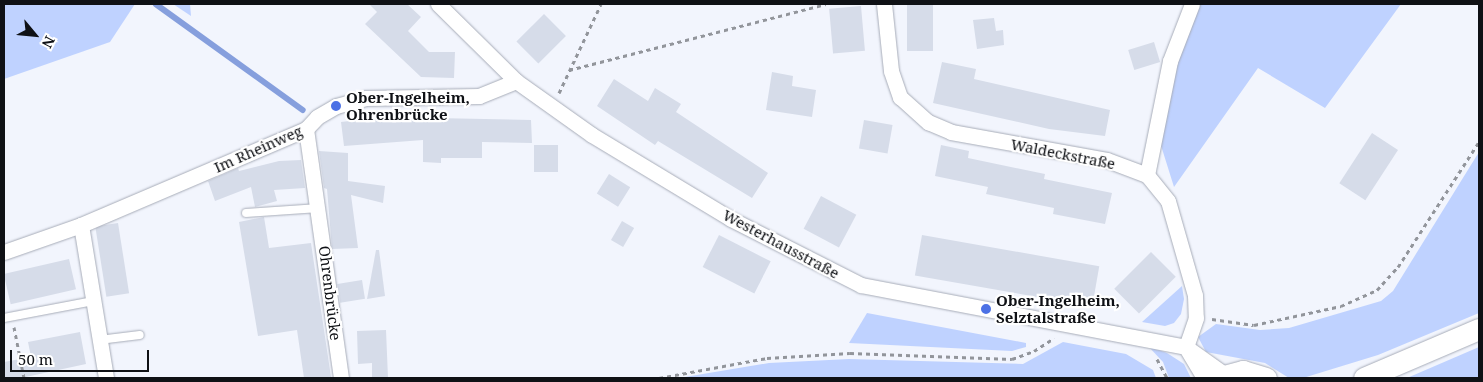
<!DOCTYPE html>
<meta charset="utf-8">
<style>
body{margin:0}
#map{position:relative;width:1483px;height:382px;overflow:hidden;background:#f2f5fd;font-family:"Noto Serif",serif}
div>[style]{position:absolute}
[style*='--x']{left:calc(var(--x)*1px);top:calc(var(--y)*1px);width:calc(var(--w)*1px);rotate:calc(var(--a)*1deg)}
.green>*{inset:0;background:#bfd2ff}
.stream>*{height:5.5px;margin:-2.75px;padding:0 2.75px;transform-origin:2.75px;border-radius:2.75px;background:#869fdd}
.building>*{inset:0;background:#d6dce9;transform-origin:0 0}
.path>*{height:3px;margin-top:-1.5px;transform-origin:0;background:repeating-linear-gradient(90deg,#92959b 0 4px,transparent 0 8px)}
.roads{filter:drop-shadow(0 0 1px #a7acb8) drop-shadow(0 0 1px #a7acb8)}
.service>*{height:8px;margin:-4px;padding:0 4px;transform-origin:4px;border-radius:4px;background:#fff}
.minor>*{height:15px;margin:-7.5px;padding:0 7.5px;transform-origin:7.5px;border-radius:7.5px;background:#fff}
.secondary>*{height:21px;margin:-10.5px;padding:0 10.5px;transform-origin:10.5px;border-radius:10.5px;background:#fff}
.dots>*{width:14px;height:14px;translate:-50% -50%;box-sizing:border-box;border:2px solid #fff;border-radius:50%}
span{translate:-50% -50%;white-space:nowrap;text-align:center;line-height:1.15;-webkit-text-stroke:4.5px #fff;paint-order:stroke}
.poi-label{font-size:15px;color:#0f1115;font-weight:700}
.left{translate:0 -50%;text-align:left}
.street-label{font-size:15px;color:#0f1115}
.frame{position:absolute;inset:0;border:5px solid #0f1115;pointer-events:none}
.north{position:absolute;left:10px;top:10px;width:50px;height:50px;-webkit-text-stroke:4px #fff;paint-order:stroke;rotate:118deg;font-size:14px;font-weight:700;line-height:20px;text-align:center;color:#0f1115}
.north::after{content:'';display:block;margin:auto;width:18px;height:22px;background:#0f1115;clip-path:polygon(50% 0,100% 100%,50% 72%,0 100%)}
.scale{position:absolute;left:10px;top:350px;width:139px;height:22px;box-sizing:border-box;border:2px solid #0f1115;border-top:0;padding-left:6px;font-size:15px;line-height:18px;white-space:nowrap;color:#0f1115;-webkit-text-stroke:4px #fff;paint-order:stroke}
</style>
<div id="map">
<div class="green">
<i style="clip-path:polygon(4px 4px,135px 4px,110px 42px,4px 79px)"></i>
<i style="clip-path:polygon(173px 4px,190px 4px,191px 16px)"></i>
<i style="clip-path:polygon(1200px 4px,1401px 4px,1325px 108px,1258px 68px,1174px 187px,1158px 136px,1176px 60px)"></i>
<i style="clip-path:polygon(1479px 152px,1479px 313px,1378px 355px,1303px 378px,1289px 378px,1265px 363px,1206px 352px,1198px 337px,1216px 324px,1260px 330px,1289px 328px,1381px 301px,1393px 291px)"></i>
<i style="clip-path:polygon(1182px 286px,1184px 299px,1181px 314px,1174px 323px,1165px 326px,1142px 322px)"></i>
<i style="clip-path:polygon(867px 313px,1026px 343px,1026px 347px,1012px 351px,849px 343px)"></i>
<i style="clip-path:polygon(1063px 342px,1126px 354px,1153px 370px,1156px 378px,679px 378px,769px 363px,849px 359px,1023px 364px)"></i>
<i style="clip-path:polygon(1148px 346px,1167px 353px,1184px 364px,1191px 378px,1169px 378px,1163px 362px)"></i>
<i style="clip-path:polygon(1479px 347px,1479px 378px,1407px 378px)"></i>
</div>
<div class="stream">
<i style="--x:156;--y:4;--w:181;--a:35.8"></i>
</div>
<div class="building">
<i style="clip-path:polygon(369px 4px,407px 4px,421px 17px,408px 31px,429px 52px,455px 52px,454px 78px,421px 77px,365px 24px,377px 12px)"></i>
<i style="left:907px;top:4px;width:26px;height:47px"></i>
<i style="left:861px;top:6px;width:45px;height:32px;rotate:85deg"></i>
<i style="left:544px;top:14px;width:31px;height:39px;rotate:45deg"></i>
<i style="clip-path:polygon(994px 18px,996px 31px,1003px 30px,1004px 45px,977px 49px,973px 20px)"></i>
<i style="left:1154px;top:42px;width:21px;height:27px;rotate:73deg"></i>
<i style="clip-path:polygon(942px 62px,976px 69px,974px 79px,1110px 110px,1105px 136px,1049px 129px,933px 103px)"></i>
<i style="clip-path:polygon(772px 72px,793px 76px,792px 86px,816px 90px,812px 117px,766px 110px)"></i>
<i style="clip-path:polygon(614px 79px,648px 101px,655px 88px,681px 104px,676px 112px,768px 173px,752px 198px,658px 141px,655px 145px,597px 106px)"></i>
<i style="clip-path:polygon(384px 117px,531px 120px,532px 143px,482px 142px,482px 158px,441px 158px,441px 163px,423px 162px,423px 140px,344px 146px,341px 122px)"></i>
<i style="left:864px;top:120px;width:29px;height:29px;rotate:10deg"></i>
<i style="left:1372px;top:133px;width:31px;height:60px;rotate:33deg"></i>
<i style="left:534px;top:145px;width:24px;height:27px"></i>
<i style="clip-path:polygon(941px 145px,969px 151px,968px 158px,1045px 174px,1044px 179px,1112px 193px,1105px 224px,1053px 214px,1054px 208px,986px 194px,988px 187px,935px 176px)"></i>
<i style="clip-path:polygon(319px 151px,348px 153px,348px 181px,385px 186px,383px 203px,351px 195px,358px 248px,332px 249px,327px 189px,324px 188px)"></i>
<i style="clip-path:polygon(301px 160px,305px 188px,274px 190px,277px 201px,255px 207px,251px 187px,215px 201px,208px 181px,238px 168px,239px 171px,279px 161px)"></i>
<i style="left:609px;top:174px;width:25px;height:23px;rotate:32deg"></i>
<i style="left:821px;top:196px;width:40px;height:37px;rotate:28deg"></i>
<i style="clip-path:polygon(264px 217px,269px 248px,311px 243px,331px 377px,304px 378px,297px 330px,258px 336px,239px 222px)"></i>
<i style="left:622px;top:221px;width:14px;height:22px;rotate:30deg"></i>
<i style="left:118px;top:223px;width:71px;height:23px;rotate:81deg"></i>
<i style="left:719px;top:235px;width:58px;height:36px;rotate:27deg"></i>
<i style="left:922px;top:235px;width:180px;height:41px;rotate:10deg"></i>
<i style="clip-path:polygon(376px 250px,379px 250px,385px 296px,367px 299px)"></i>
<i style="left:1151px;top:252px;width:35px;height:52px;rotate:45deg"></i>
<i style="left:69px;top:259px;width:31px;height:67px;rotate:77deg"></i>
<i style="left:362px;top:280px;width:19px;height:25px;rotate:81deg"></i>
<i style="clip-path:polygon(386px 330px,388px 378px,372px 378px,372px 363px,358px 364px,357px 331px)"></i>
<i style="clip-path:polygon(80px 332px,86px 364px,21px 378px,4px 378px,4px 362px,31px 357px,28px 342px)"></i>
</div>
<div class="path">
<i style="--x:569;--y:70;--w:265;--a:-14.4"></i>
<i style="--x:559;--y:93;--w:98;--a:-64.7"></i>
<i style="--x:1212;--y:319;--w:42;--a:8.1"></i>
<i style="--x:1254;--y:325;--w:89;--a:-12.3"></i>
<i style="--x:1341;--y:306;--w:39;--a:-24"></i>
<i style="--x:1377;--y:290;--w:31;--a:-48"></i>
<i style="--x:1398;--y:267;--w:149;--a:-57.1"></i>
<i style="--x:14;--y:327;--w:52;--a:78.9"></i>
<i style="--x:1157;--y:359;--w:21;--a:62"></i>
<i style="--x:659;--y:378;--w:110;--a:-10.5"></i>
<i style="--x:767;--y:358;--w:83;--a:-3.4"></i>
<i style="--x:850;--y:353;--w:162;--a:2.1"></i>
<i style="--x:1012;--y:359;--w:23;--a:-20"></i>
<i style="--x:1034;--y:351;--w:24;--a:-33"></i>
</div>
<div class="roads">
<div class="service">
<i style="--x:246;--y:213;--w:73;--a:-3.9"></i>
<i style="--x:4;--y:318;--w:91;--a:-10.8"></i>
<i style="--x:99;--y:340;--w:41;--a:-7"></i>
</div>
<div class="minor">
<i style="--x:438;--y:4;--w:110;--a:44.6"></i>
<i style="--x:516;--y:81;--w:93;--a:35.4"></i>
<i style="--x:592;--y:135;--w:162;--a:31.1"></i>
<i style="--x:731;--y:219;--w:146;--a:26.9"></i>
<i style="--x:861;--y:285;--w:331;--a:10.8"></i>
<i style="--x:1186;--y:347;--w:47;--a:35.4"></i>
<i style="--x:884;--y:4;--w:67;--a:84"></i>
<i style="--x:891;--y:71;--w:28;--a:71"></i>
<i style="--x:900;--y:97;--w:38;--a:42"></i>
<i style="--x:928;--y:122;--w:25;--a:23"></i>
<i style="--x:951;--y:132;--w:158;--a:10.2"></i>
<i style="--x:1107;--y:160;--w:43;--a:20.6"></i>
<i style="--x:1147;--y:175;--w:33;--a:51"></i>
<i style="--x:1168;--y:201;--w:98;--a:74"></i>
<i style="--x:1195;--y:295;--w:23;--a:88"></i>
<i style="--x:1196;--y:318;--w:31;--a:109"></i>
<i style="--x:306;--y:129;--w:251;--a:82"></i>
<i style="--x:1147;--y:175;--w:116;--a:-78.6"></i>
<i style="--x:1170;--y:61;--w:61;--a:-68.9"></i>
<i style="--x:81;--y:225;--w:155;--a:80.7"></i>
<i style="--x:4;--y:252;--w:82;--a:-19.3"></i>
<i style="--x:81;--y:225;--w:245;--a:-23.1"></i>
<i style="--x:306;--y:129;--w:16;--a:-47"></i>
<i style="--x:317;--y:117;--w:22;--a:-30"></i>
<i style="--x:336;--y:106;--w:30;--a:-15"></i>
<i style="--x:365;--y:98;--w:114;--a:-1"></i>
<i style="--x:479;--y:96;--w:40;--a:-22"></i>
<i style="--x:1188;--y:351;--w:31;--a:59"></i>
</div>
<div class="secondary">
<i style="--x:1217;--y:378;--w:27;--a:-15"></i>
<i style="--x:1243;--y:371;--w:24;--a:17"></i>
<i style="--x:1364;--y:378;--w:125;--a:-23.1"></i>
</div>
</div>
<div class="dots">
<i style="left:336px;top:106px;background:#4c71e5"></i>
<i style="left:986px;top:309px;background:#4c71e5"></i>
</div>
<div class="poi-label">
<span class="left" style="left:346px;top:106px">Ober-Ingelheim,<br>Ohrenbrücke</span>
<span class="left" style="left:996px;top:309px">Ober-Ingelheim,<br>Selztalstraße</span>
</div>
<div class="street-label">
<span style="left:258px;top:149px;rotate:-24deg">Im Rheinweg</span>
<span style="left:1063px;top:154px;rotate:11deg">Waldeckstraße</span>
<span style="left:781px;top:244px;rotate:28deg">Westerhausstraße</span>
<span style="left:330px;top:293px;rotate:83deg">Ohrenbrücke</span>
</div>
<div class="frame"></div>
<div class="north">N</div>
<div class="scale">50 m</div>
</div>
